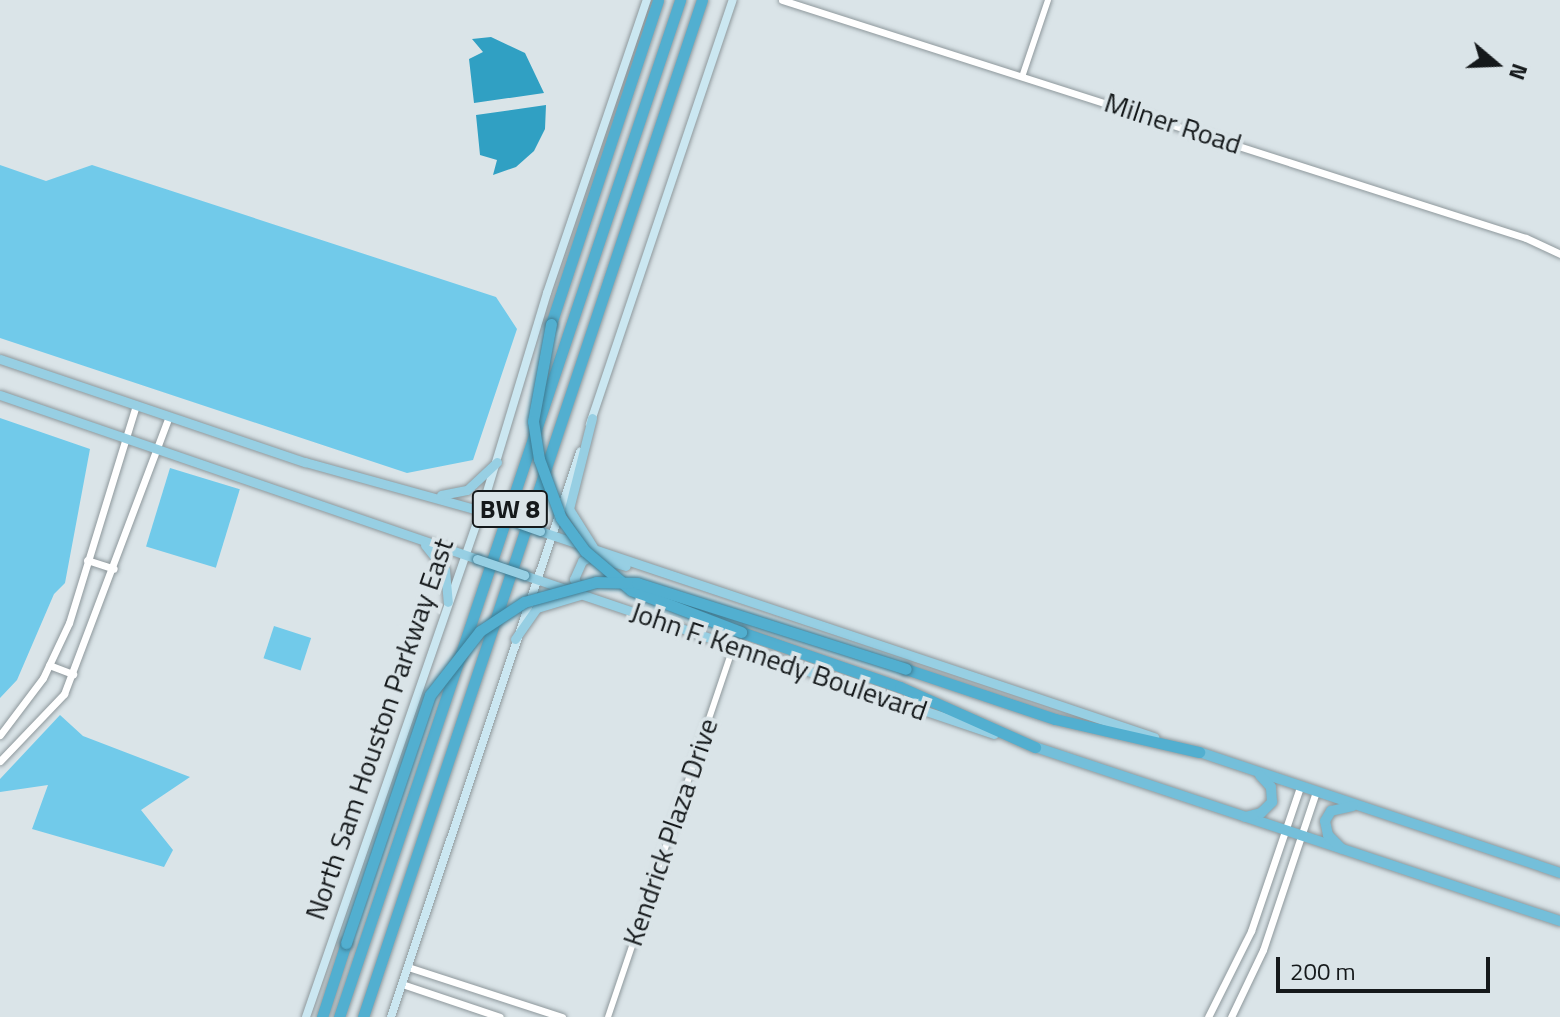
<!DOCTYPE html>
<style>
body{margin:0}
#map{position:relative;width:1560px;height:1017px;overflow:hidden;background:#dae4e8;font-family:"Titillium Web",sans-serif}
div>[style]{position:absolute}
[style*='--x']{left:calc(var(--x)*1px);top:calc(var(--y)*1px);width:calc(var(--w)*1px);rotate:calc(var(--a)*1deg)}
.green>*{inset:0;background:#71caea;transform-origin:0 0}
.water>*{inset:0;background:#30a0c3}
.roads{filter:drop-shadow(0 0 2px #8e989c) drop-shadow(0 0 2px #8e989c)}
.minor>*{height:6px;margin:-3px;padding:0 3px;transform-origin:3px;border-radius:3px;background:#fff}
.tertiary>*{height:7px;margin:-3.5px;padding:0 3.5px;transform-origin:3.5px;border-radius:3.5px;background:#fff}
.secondary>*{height:8px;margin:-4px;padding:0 4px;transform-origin:4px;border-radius:4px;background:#cbe7f1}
.primary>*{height:9px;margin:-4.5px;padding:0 4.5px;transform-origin:4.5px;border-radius:4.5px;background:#97cfe3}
.trunk>*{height:10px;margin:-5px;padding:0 5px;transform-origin:5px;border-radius:5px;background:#74bfda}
.motorway>*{height:11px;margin:-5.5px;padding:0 5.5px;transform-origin:5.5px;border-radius:5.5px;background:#52afd0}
.bridges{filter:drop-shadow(0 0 2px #3d7a91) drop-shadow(0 0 2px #3d7a91)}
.primary-bridge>*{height:9px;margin:-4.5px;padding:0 4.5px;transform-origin:4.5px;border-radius:4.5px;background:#97cfe3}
.motorway-bridge>*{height:11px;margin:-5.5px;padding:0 5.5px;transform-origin:5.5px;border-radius:5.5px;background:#52afd0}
span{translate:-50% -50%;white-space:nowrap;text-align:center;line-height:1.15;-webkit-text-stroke:8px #dae4e8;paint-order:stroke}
.shield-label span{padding:2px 6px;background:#dae4e8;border:2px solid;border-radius:6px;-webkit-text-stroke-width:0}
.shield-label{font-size:26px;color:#15191b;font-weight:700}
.street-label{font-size:28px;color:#15191b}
.north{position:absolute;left:1456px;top:24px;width:80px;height:80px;-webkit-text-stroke:6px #dae4e8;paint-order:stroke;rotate:109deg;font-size:22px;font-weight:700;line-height:32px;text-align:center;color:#15191b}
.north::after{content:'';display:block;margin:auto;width:28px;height:36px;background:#15191b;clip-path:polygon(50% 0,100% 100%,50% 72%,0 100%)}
.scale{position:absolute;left:1276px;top:957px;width:214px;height:36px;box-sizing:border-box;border:4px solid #15191b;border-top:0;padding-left:10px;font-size:24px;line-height:28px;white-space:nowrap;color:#15191b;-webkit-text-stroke:6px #dae4e8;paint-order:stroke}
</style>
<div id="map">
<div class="green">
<i style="clip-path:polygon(0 165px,46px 181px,92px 165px,496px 297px,517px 329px,473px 460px,407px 473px,0 338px)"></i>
<i style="clip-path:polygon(0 418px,90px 449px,65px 583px,54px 594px,17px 680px,0 698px)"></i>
<i style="left:170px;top:468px;width:73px;height:82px;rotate:17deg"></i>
<i style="left:274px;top:626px;width:39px;height:34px;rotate:18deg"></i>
<i style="clip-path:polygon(60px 715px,83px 736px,190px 777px,141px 810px,173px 850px,164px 867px,32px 829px,48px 785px,0 792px,0 779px)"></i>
</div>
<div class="water">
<i style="clip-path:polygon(491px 37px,525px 53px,544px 93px,474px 103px,469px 59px,483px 52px,472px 39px)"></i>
<i style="clip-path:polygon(546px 105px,545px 129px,534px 151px,516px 167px,493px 175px,497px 160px,480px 155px,476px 115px)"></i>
</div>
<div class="roads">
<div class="minor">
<i style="--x:1023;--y:74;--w:78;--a:-71.3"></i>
<i style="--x:608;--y:1017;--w:391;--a:-71.3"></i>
</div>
<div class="tertiary">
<i style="--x:782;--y:0;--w:781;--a:17.74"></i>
<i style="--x:1526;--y:238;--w:38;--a:25"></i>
<i style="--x:87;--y:560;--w:28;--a:18"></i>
<i style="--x:49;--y:665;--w:26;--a:21"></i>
<i style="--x:0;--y:735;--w:71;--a:-53"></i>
<i style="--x:43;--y:678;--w:61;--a:-64.7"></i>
<i style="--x:69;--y:623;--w:228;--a:-72.9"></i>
<i style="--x:0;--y:761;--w:93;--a:-46.3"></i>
<i style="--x:64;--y:694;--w:297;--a:-69.3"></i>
<i style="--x:408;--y:967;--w:162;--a:18"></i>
<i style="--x:402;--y:984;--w:103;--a:18.6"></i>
<i style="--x:1208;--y:1017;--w:96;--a:-63.4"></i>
<i style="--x:1251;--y:931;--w:152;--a:-71.2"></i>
<i style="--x:1231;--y:1017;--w:74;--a:-64.5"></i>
<i style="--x:1263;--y:950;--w:167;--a:-71.5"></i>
</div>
<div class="secondary">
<i style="--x:590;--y:424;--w:447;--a:-71.4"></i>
<i style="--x:306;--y:1017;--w:542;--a:-70.93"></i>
<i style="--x:483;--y:505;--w:221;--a:-73.2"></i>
<i style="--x:547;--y:293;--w:310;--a:-71.2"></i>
<i style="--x:391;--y:1017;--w:596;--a:-71.5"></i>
</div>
<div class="primary">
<i style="--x:0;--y:359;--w:322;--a:18.7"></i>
<i style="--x:305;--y:462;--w:194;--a:15.5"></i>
<i style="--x:0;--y:395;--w:504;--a:18.97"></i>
<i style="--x:592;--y:418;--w:94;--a:104.2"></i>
<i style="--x:569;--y:509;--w:45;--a:57.7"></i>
<i style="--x:441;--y:495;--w:26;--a:-11"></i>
<i style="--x:467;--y:490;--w:41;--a:-43"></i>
<i style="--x:540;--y:531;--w:648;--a:18.55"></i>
<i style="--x:425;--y:545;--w:32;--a:51"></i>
<i style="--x:445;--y:570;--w:32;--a:85"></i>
<i style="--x:524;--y:575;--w:496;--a:18.7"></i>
<i style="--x:581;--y:591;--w:14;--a:-120"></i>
<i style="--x:574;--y:579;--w:20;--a:-66"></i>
<i style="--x:582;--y:561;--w:10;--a:-29"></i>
<i style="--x:591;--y:556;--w:36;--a:16"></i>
<i style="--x:515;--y:639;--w:38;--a:-55"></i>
<i style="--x:537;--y:608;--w:45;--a:-16.8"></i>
</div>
<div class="trunk">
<i style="--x:1035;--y:747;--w:553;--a:18.34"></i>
<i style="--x:1199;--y:752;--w:381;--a:18.5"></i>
<i style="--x:1245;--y:817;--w:16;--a:-14"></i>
<i style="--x:1261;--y:813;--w:16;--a:-45"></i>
<i style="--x:1272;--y:802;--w:15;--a:-94"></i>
<i style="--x:1271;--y:787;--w:16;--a:-133"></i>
<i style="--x:1342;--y:849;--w:20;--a:-135"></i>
<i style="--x:1328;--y:835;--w:14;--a:-102"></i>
<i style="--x:1325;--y:821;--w:12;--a:-59"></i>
<i style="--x:1331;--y:811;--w:22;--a:-13"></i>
</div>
<div class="motorway">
<i style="--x:551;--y:324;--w:341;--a:-71.7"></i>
<i style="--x:741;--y:632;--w:168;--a:19.1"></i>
<i style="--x:900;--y:687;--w:148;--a:24"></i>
<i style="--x:906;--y:669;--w:157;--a:18.6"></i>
<i style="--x:1055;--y:719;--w:148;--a:12.9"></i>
<i style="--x:322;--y:1017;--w:78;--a:-72"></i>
<i style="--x:339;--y:1017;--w:1073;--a:-71.46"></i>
<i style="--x:363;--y:1017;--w:1072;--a:-71.57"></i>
</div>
</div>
<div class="bridges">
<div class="primary-bridge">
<i style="--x:492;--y:514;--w:51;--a:19.5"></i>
<i style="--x:477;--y:559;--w:50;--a:18.8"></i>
</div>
<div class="motorway-bridge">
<i style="--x:551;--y:324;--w:99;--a:100.5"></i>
<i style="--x:533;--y:421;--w:38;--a:81"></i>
<i style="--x:539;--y:459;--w:63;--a:69.6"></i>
<i style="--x:561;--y:518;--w:41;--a:54"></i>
<i style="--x:585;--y:551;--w:60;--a:40.3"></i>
<i style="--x:631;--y:590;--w:118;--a:20.9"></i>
<i style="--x:346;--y:943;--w:262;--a:-71.3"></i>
<i style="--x:430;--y:695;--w:81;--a:-52"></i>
<i style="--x:480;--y:631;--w:53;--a:-33.4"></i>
<i style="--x:524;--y:602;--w:75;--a:-15.5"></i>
<i style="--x:596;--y:582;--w:41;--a:1.4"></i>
<i style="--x:637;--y:583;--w:282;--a:17.7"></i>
</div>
</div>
<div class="shield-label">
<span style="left:510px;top:509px">BW 8</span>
</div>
<div class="street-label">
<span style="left:1173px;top:123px;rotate:18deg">Milner Road</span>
<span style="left:779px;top:661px;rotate:19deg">John F. Kennedy Boulevard</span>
<span style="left:379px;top:729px;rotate:-71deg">North Sam Houston Parkway East</span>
<span style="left:670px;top:832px;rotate:-71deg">Kendrick Plaza Drive</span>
</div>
<div class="north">N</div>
<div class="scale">200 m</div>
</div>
